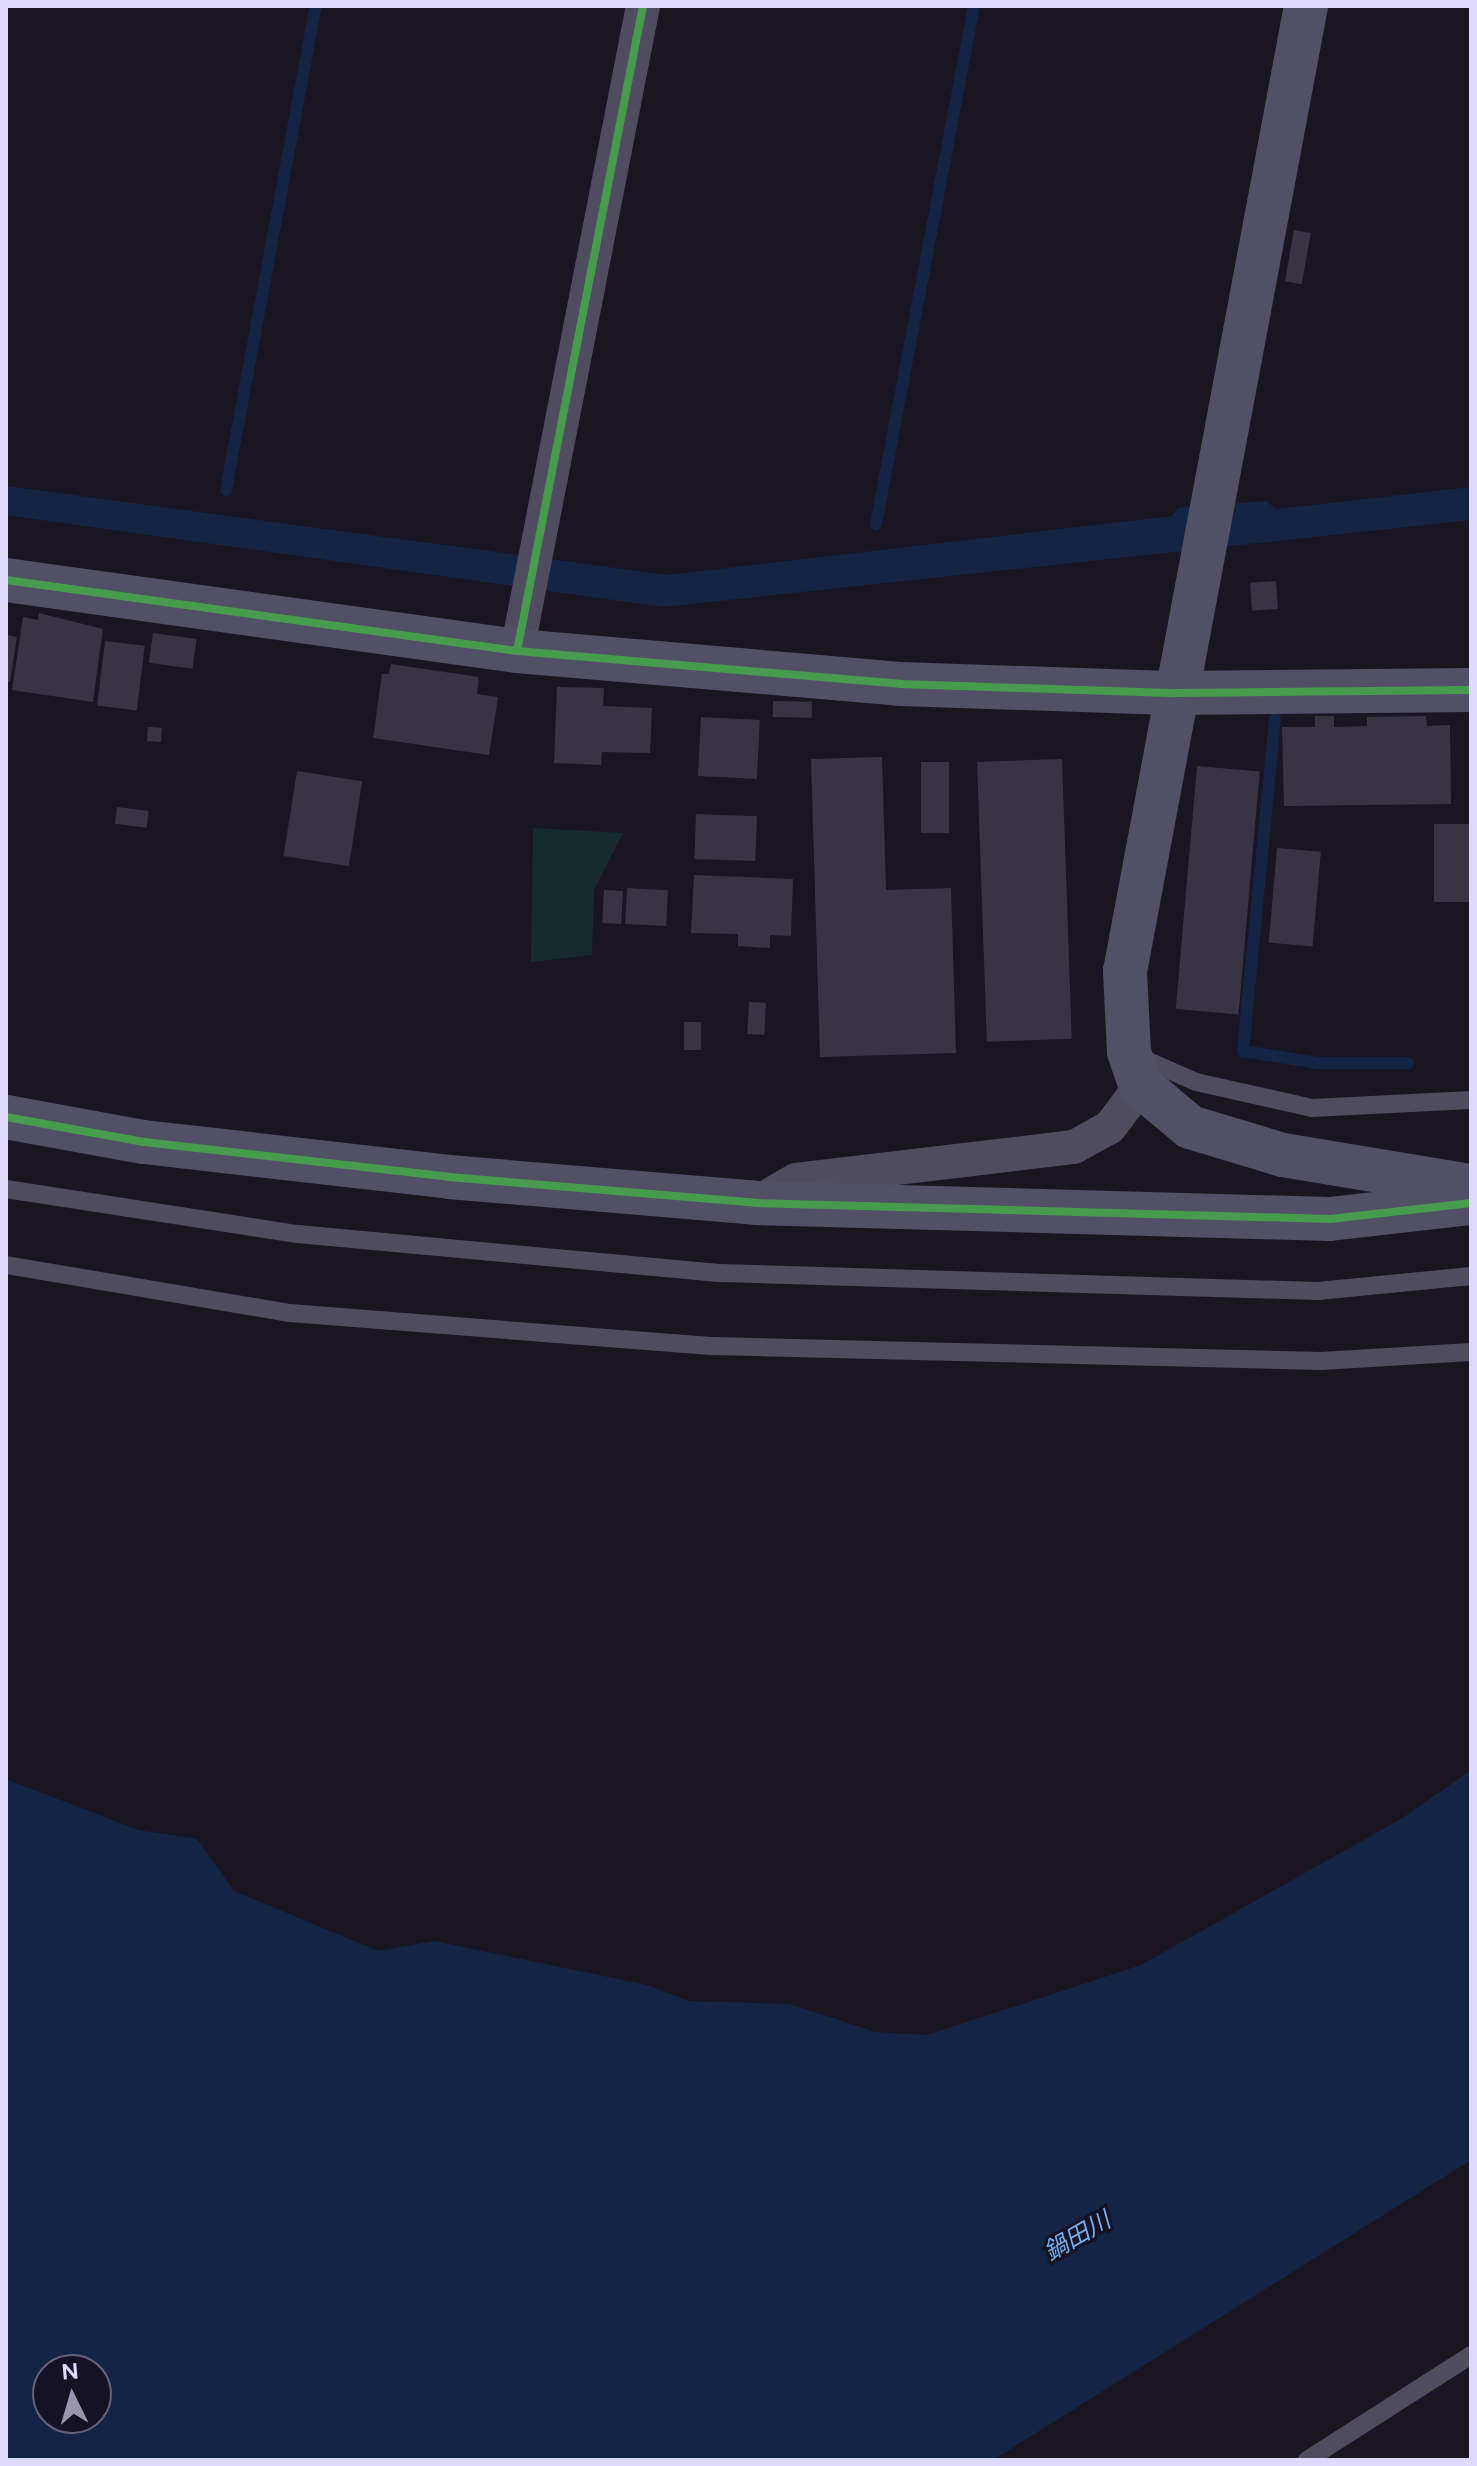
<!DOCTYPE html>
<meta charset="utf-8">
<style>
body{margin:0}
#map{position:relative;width:1477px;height:2466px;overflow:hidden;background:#191621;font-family:Figtree,"Noto Sans JP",sans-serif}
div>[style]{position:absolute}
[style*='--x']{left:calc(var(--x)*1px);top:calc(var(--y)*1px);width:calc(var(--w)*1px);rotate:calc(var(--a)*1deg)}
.green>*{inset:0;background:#162b2c}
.water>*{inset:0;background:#142444}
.stream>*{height:12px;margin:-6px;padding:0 6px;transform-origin:6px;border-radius:6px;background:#142444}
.building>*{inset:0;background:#383442;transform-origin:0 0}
.lane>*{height:18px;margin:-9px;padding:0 9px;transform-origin:9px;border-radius:9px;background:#4f4c60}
.street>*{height:34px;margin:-17px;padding:0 17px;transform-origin:17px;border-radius:17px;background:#4f4c60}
.secondary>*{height:44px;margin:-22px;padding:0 22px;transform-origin:22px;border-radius:22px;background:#525067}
.cycleway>*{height:8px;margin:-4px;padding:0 4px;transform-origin:4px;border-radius:4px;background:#469c4c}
span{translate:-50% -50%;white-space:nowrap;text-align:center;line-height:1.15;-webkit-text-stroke:6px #161225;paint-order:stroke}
.water-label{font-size:24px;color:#73b1f0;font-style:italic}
.frame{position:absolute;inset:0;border:8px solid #dfdafb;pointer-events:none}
.north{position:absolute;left:32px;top:2354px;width:80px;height:80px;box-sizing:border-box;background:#161225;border:2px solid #66627b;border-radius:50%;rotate:355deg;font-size:22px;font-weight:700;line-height:32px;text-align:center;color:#dfdafb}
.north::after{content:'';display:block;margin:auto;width:28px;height:36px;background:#9a95af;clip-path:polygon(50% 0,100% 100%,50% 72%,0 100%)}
</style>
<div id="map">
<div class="green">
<i style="clip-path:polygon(533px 828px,623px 833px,594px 890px,592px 955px,531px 962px)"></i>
</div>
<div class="water">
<i style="clip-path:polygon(6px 486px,667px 575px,1172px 516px,1178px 508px,1265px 501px,1277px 509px,1471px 487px,1471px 520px,663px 607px,6px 515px)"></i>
<i style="clip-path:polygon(evenodd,1471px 1770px,1471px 2160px,993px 2460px,6px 2460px,6px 1779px,138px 1830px,197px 1839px,234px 1891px,378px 1951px,434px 1941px,647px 1985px,688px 2001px,790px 2004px,875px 2032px,927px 2035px,1141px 1965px,1401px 1819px,1471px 1770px,48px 2370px,96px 2370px,96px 2418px,48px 2418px,48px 2370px)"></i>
</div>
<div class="stream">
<i style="--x:226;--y:490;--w:492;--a:-79.5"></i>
<i style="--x:876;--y:524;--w:527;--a:-79.29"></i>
<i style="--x:1275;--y:719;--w:334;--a:95.5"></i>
<i style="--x:1243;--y:1051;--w:76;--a:9.1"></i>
<i style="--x:1318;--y:1063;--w:90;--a:0"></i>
</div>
<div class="building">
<i style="left:1294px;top:230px;width:17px;height:52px;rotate:10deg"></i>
<i style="left:1276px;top:581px;width:28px;height:26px;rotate:86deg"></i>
<i style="clip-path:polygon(39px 613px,103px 629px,93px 702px,12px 690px,23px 617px,38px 620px)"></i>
<i style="left:153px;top:633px;width:44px;height:30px;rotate:8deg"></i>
<i style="clip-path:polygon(6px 635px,17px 637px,10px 682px,6px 682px)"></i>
<i style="left:105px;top:641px;width:40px;height:65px;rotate:7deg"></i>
<i style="clip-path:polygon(391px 664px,479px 677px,477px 694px,498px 697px,489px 755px,373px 738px,382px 674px,389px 674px)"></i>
<i style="clip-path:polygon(557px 687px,604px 688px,603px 706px,652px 708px,650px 753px,602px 752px,601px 765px,554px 763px)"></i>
<i style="left:773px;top:701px;width:39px;height:16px;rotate:1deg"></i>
<i style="clip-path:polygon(1315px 716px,1334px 716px,1334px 727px,1367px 726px,1367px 717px,1426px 716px,1427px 726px,1450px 725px,1451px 804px,1284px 806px,1282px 727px,1315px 727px)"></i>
<i style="left:701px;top:717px;width:59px;height:59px;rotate:3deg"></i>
<i style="left:148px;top:727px;width:14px;height:14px;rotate:4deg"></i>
<i style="clip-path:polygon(882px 757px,886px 890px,951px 888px,956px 1053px,820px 1057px,811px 759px)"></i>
<i style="left:1062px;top:759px;width:280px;height:85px;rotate:88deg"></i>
<i style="left:921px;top:762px;width:28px;height:71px"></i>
<i style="left:1197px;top:766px;width:63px;height:244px;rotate:5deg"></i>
<i style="left:297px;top:771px;width:66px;height:86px;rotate:9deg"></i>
<i style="left:117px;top:807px;width:32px;height:17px;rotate:7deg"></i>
<i style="left:696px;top:814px;width:61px;height:45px;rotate:2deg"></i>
<i style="left:1434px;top:824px;width:37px;height:78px"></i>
<i style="left:1277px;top:848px;width:44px;height:95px;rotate:5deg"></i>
<i style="clip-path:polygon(694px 875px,793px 879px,791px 936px,770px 935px,770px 948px,738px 946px,738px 934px,691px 933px)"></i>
<i style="left:627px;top:888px;width:41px;height:36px;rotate:3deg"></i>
<i style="left:604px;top:890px;width:19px;height:33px;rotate:3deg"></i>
<i style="left:749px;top:1002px;width:17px;height:32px;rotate:3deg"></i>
<i style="left:684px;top:1022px;width:17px;height:28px"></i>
</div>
<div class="lane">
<i style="--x:1135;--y:1055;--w:67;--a:23.9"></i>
<i style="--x:1196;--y:1082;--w:119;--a:12.6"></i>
<i style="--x:1312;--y:1108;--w:159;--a:-2.9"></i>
<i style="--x:6;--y:1189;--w:295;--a:8.8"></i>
<i style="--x:298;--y:1234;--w:425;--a:5.3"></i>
<i style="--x:721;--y:1273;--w:597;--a:1.73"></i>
<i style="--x:1318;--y:1291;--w:154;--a:-5.6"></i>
<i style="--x:6;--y:1265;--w:288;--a:9.6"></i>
<i style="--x:290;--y:1313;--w:425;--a:4.5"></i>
<i style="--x:714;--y:1346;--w:607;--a:1.42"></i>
<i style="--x:1321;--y:1361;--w:150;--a:-3.4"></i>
<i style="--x:1307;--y:2460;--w:195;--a:-32.6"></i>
</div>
<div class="street">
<i style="--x:517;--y:651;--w:657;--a:-78.95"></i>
<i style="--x:756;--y:1203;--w:46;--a:-29.9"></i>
<i style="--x:796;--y:1180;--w:280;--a:-6.8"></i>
<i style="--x:1074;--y:1147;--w:41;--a:-29.1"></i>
<i style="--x:1110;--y:1127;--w:51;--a:-52.9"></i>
</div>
<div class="secondary">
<i style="--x:1306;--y:6;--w:982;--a:100.62"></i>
<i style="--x:1125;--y:971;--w:81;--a:87.2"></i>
<i style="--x:1129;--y:1052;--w:36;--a:71"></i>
<i style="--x:1141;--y:1086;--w:64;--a:39.9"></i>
<i style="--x:1190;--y:1127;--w:97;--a:16.8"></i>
<i style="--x:1283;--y:1155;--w:191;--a:9.4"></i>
<i style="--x:6;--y:580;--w:516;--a:7.91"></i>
<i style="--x:517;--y:651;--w:384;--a:4.9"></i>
<i style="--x:900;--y:684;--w:276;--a:1.9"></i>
<i style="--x:1176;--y:693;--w:295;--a:-0.6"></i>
<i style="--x:6;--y:1117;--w:140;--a:10.3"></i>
<i style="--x:144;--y:1142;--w:307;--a:6.5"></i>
<i style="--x:449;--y:1177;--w:308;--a:4.8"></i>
<i style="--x:756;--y:1203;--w:574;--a:1.6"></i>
<i style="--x:1330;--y:1219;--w:142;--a:-6.5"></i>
</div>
<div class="cycleway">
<i style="--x:6;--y:580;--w:516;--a:7.91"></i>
<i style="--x:517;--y:651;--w:384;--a:4.9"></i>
<i style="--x:900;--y:684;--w:276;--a:1.9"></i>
<i style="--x:1176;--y:693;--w:295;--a:-0.6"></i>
<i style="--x:517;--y:651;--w:657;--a:-78.95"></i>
<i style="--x:6;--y:1117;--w:140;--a:10.3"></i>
<i style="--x:144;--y:1142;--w:307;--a:6.5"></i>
<i style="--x:449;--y:1177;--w:308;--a:4.8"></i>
<i style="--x:756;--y:1203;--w:574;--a:1.6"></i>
<i style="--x:1330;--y:1219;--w:142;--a:-6.5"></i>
</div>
<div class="water-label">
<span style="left:1077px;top:2236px;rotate:-30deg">鍋田川</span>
</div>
<div class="frame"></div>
<div class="north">N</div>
</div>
